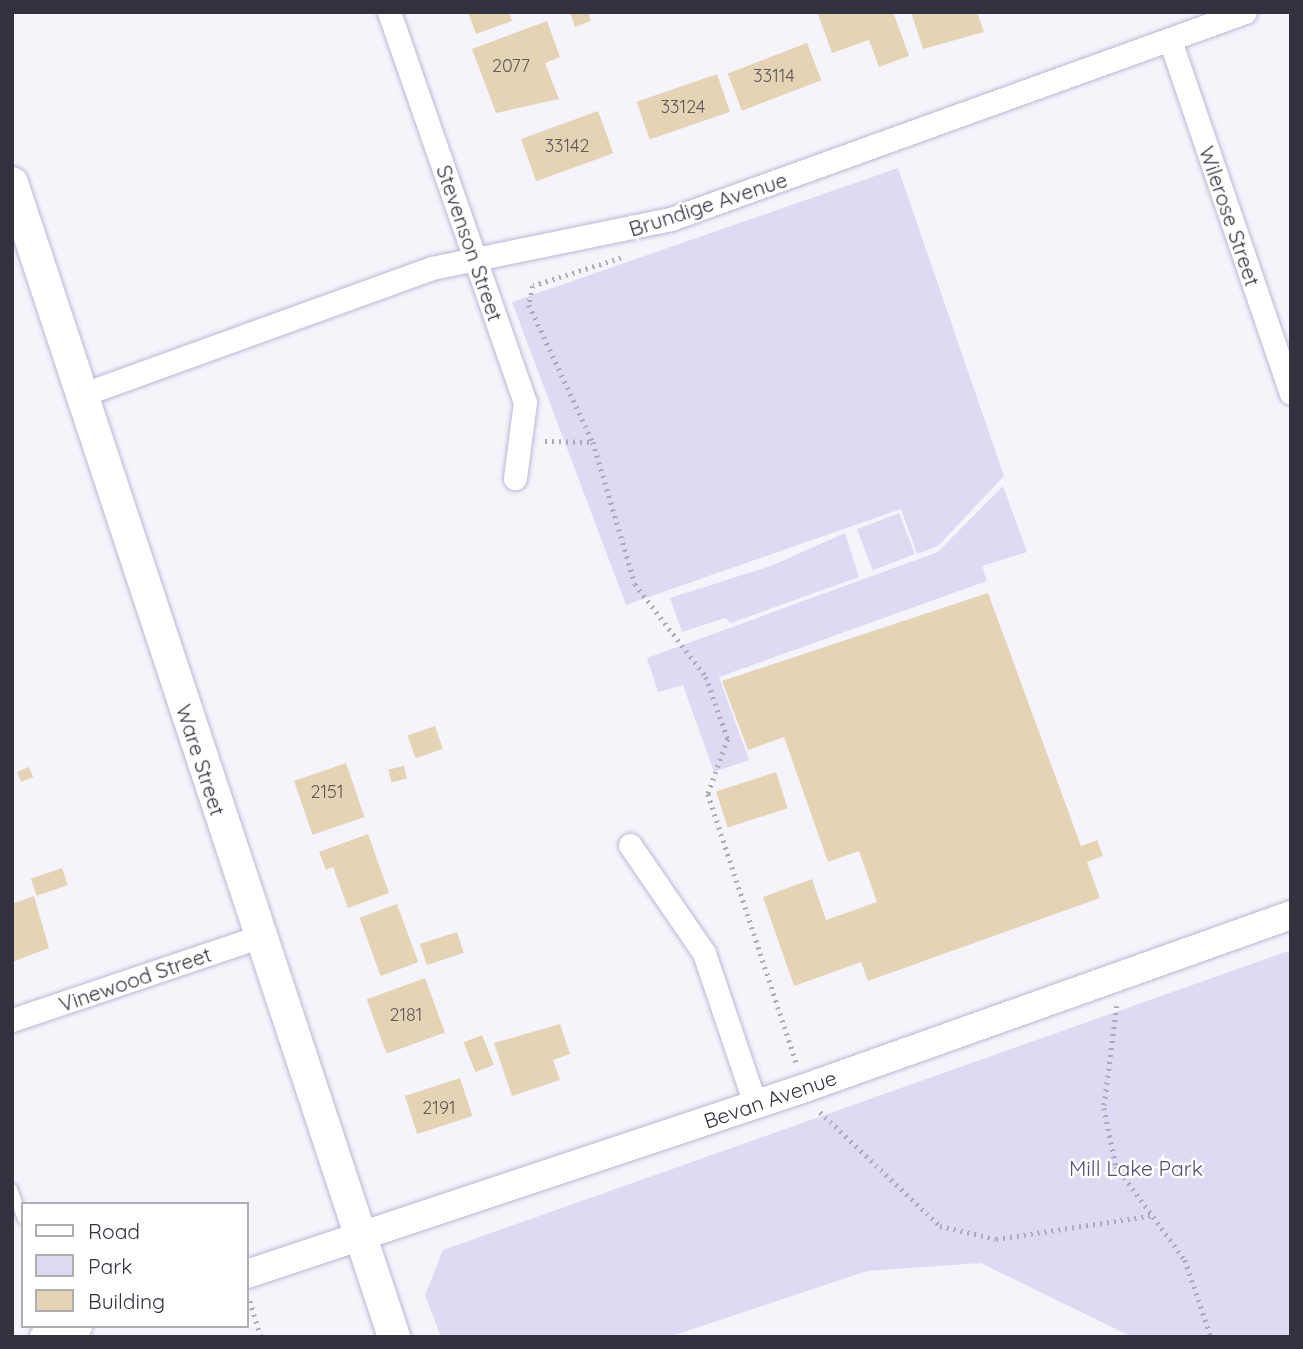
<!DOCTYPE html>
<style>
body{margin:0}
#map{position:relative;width:1303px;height:1349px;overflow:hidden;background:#f6f4fb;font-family:Quicksand,sans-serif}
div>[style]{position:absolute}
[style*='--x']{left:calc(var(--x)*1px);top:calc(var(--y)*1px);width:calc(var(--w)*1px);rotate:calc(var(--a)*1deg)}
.green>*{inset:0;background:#dfd9f4;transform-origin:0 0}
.building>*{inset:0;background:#e4d3b4;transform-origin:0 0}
.path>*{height:4.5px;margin-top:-2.25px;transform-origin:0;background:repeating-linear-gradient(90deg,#adabb4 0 2px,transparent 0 7px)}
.roads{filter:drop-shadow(0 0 2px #bdb6d6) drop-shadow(0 0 2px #bdb6d6)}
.service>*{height:10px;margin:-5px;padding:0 5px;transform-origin:5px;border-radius:5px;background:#fff}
.minor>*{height:23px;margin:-11.5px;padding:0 11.5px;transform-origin:11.5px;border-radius:11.5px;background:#fff}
.tertiary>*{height:28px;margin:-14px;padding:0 14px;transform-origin:14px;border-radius:14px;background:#fff}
.secondary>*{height:32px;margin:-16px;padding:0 16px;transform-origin:16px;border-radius:16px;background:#fff}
span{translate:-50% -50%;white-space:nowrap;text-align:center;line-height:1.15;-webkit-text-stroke:5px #fff;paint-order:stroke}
.number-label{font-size:18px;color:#605a5c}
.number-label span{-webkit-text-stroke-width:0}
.street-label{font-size:21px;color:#34313e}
.park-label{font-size:21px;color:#574b77}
.frame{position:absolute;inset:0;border:14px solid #34313e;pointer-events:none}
.legend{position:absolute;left:21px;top:1202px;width:228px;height:126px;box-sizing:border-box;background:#fff;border:2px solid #aeadb2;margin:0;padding:9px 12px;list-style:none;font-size:21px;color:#34313e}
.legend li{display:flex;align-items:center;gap:14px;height:35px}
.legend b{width:35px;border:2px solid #aeadb2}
</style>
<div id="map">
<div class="green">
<i style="clip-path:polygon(898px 168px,1004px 476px,938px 546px,917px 554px,901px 509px,626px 605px,512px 302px)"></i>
<i style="clip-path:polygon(1003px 486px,1027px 552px,982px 566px,987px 581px,719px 677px,749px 760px,714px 772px,683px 685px,658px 692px,647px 658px,938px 552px)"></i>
<i style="left:899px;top:513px;width:44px;height:45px;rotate:69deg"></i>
<i style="clip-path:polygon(845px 533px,859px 577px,731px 623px,725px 618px,682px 632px,670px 598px,773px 565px)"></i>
<i style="clip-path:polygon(1291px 950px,1291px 1337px,1132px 1337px,981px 1263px,867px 1271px,669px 1337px,441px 1337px,425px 1295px,443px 1250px)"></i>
</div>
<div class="building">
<i style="clip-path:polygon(468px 12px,509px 12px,512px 21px,476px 34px)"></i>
<i style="clip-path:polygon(570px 12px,588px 12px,591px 21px,575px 27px)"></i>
<i style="clip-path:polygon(893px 12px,909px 56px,879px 67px,869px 40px,832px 53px,818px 14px)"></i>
<i style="clip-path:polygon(911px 12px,977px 12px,984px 32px,923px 49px)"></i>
<i style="clip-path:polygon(547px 21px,560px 57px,545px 63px,559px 99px,496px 113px,472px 49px)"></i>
<i style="left:807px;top:43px;width:40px;height:85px;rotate:69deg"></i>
<i style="left:717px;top:74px;width:40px;height:85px;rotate:71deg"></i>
<i style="left:598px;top:111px;width:45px;height:82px;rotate:70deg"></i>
<i style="clip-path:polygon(988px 593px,1081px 846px,1097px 840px,1103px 856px,1087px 862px,1100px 898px,868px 981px,861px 962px,794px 986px,763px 897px,812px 879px,826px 920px,877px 902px,859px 851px,828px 862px,784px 737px,748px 750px,722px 681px)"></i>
<i style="left:435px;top:726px;width:24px;height:29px;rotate:71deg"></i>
<i style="left:346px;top:763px;width:57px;height:55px;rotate:71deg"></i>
<i style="left:404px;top:766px;width:13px;height:16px;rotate:77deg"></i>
<i style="left:29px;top:767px;width:11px;height:13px;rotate:68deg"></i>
<i style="left:776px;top:772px;width:38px;height:63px;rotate:72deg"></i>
<i style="clip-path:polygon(368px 834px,389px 893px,348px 908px,333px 867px,326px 870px,319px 852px)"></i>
<i style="left:62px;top:868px;width:18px;height:33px;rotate:71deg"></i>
<i style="clip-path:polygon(34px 896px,49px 948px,12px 962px,12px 904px)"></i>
<i style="left:397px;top:904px;width:62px;height:40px;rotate:70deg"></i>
<i style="left:457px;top:932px;width:22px;height:39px;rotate:72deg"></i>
<i style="left:425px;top:978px;width:58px;height:62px;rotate:70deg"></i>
<i style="clip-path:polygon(560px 1024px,570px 1054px,553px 1060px,560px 1080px,512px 1096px,494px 1043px)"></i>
<i style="left:482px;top:1035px;width:32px;height:20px;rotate:68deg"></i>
<i style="left:460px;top:1078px;width:40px;height:58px;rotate:72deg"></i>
</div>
<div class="path">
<i style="--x:621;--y:258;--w:92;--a:162.3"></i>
<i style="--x:533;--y:286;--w:19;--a:102"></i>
<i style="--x:529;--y:305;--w:151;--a:65"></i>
<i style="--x:593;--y:442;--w:148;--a:73.5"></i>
<i style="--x:635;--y:584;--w:117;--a:52.6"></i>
<i style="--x:706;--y:677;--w:66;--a:70.5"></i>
<i style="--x:728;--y:739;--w:59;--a:110"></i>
<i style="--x:708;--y:794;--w:284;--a:71.8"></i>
<i style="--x:545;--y:441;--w:48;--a:1.2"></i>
<i style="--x:1117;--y:1006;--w:103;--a:97.3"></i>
<i style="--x:1104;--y:1108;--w:59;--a:78.3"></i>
<i style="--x:1116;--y:1166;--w:117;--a:53.7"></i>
<i style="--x:1185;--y:1260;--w:81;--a:71.3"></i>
<i style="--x:820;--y:1112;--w:166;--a:43.5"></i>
<i style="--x:940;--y:1226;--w:57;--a:13.1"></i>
<i style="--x:996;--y:1239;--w:161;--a:-8.6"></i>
<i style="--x:250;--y:1301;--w:38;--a:73"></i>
</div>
<div class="roads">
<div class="service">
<i style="--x:12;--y:1189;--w:32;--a:70"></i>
</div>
<div class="minor">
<i style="--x:389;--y:12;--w:413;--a:70.8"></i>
<i style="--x:525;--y:402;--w:77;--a:97.5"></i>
<i style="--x:1170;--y:40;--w:373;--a:71.1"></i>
<i style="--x:84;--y:394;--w:370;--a:-19.9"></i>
<i style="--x:432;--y:268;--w:244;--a:-11.6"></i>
<i style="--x:671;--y:219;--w:610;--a:-19.83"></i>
<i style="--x:630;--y:845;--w:131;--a:55.6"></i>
<i style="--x:704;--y:953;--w:159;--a:71.3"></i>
<i style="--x:12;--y:1020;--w:260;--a:-18.6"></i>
</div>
<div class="tertiary">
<i style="--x:247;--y:1274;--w:588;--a:-18.43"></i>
<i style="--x:805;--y:1088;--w:516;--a:-19.59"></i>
<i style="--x:44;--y:1337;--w:36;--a:-18"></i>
</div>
<div class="secondary">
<i style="--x:12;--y:183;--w:1216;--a:71.68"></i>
</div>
</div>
<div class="number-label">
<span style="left:511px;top:66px">2077</span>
<span style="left:774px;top:76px">33114</span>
<span style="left:683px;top:107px">33124</span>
<span style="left:567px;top:146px">33142</span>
<span style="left:327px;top:792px">2151</span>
<span style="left:406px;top:1015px">2181</span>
<span style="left:439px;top:1108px">2191</span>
</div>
<div class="street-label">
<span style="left:708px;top:204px;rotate:-18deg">Brundige Avenue</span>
<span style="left:1230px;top:216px;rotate:71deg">Wilerose Street</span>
<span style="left:470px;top:243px;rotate:71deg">Stevenson Street</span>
<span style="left:201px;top:760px;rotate:72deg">Ware Street</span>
<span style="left:135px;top:979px;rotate:-19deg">Vinewood Street</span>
<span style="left:770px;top:1099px;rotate:-19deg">Bevan Avenue</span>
</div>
<div class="park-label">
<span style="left:1136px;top:1168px">Mill Lake Park</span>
</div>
<div class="frame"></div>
<ul class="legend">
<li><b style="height:9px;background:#fff"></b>Road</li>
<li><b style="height:19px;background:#dfd9f4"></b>Park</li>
<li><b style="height:19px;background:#e4d3b4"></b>Building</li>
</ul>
</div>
